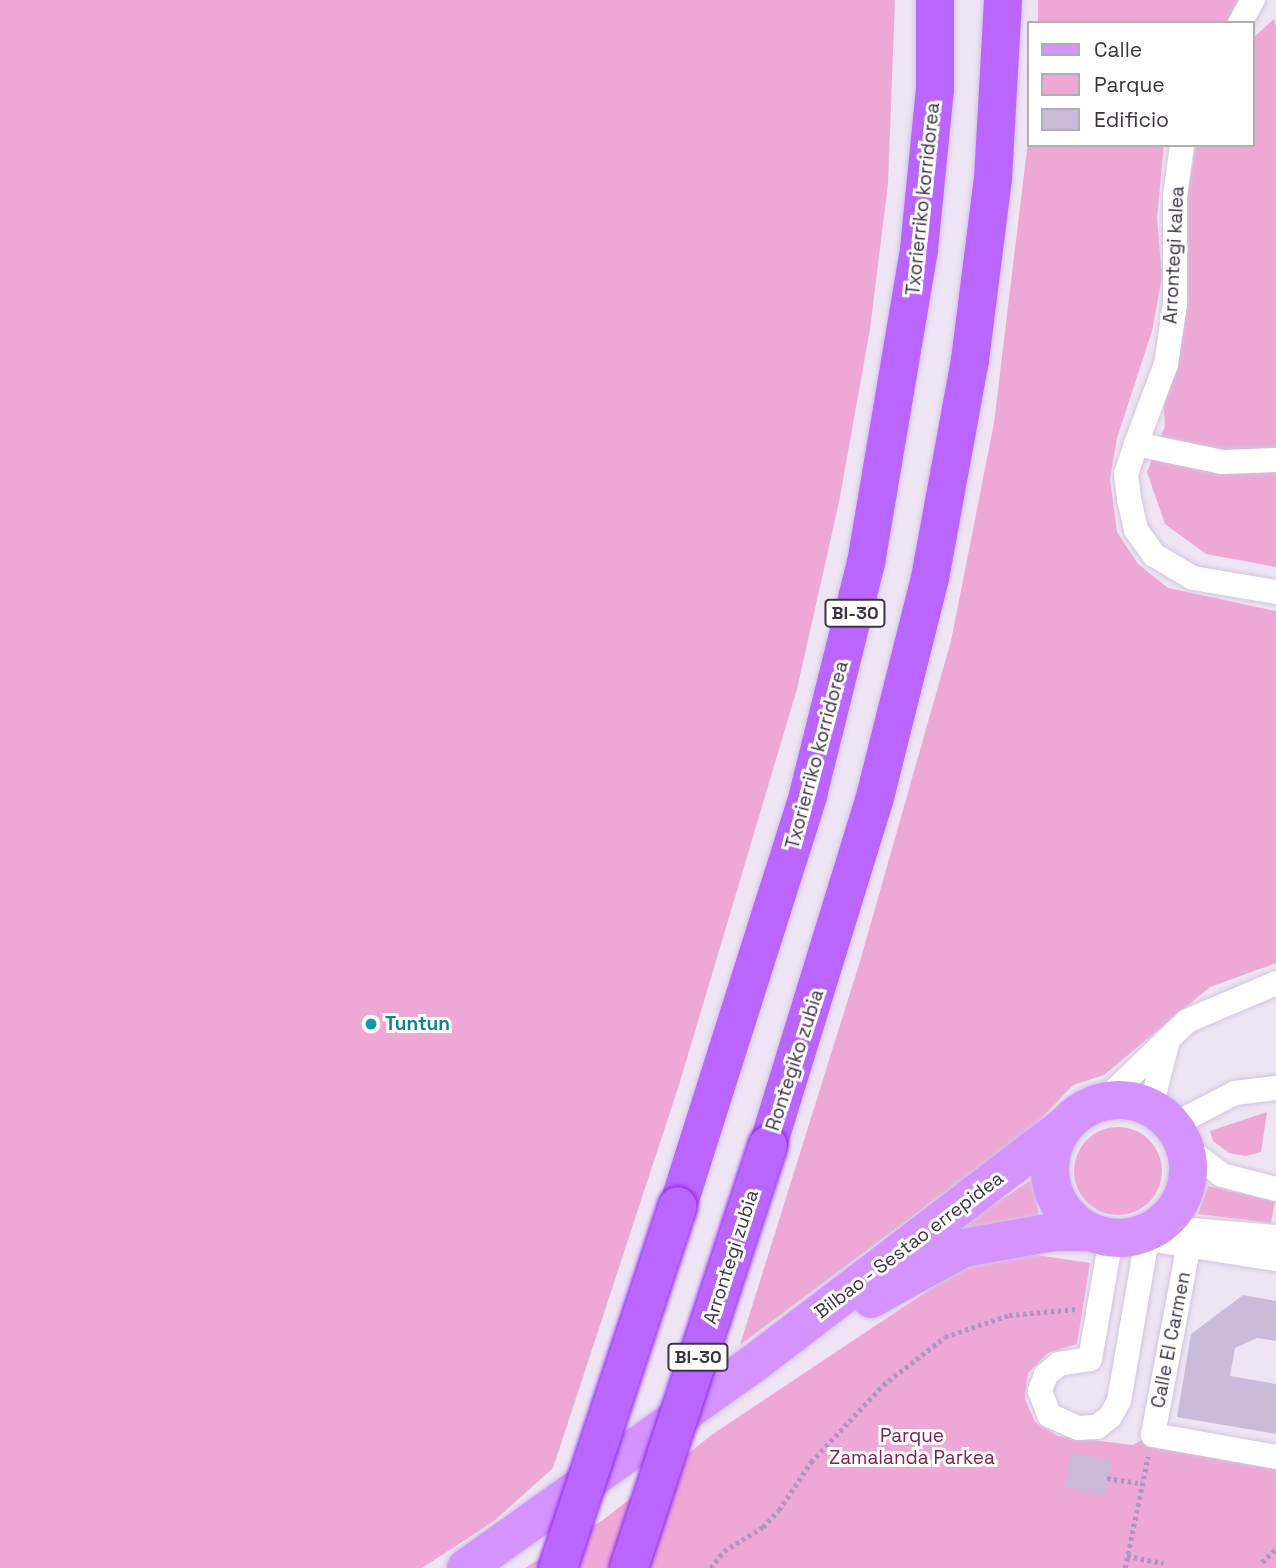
<!DOCTYPE html>
<style>
body{margin:0}
#map{position:relative;width:1276px;height:1568px;overflow:hidden;background:#eee4f4;font-family:"Space Grotesk",sans-serif}
div>[style]{position:absolute}
[style*='--x']{left:calc(var(--x)*1px);top:calc(var(--y)*1px);width:calc(var(--w)*1px);rotate:calc(var(--a)*1deg)}
.green>*{inset:0;background:#eea8d6;transform-origin:0 0}
.round{border-radius:50%}
.building>*{inset:0;background:#cbbbda;transform-origin:0 0}
.path>*{height:4.5px;margin-top:-2.25px;transform-origin:0;background:repeating-linear-gradient(90deg,#ae95c4 0 3.5px,transparent 0 7px)}
.roads{filter:drop-shadow(0 0 2px #d2c3df) drop-shadow(0 0 2px #d2c3df)}
.street>*{height:24px;margin:-12px;padding:0 12px;transform-origin:12px;border-radius:12px;background:#fff}
.primary>*{height:38px;margin:-19px;padding:0 19px;transform-origin:19px;border-radius:19px;background:#d493ff}
.primary>.ring{margin:-19px;padding:0;box-sizing:content-box;background:none;border:38px solid #d493ff;border-radius:50%}
.highway>*{height:38px;margin:-19px;padding:0 19px;transform-origin:19px;border-radius:19px;background:#ba65ff}
.bridges{filter:drop-shadow(0 0 2px #8d23f0) drop-shadow(0 0 2px #8d23f0)}
.highway-bridge>*{height:38px;margin:-19px;padding:0 19px;transform-origin:19px;border-radius:19px;background:#ba65ff}
.dots>*{width:19px;height:19px;translate:-50% -50%;box-sizing:border-box;border:4px solid #fff;border-radius:50%}
span{translate:-50% -50%;white-space:nowrap;text-align:center;line-height:1.15;-webkit-text-stroke:6px #fff;paint-order:stroke}
.shield-label span{padding:2px 5px;background:#fff;border:2px solid;border-radius:5px;-webkit-text-stroke-width:0}
.shield-label{font-size:18px;color:#3d3347;font-weight:700}
.street-label{font-size:19px;color:#3d3347}
.culture-label{font-size:19px;color:#0d838f;font-weight:700}
.left{translate:0 -50%;text-align:left}
.park-label{font-size:19px;color:#80204f}
.legend{position:absolute;left:1027px;top:21px;width:228px;height:126px;box-sizing:border-box;background:#fff;border:2px solid #b1adb5;margin:0;padding:9px 12px;list-style:none;font-size:21px;color:#3d3347}
.legend li{display:flex;align-items:center;gap:14px;height:35px}
.legend b{width:35px;border:2px solid #b1adb5}
</style>
<div id="map">
<div class="green">
<i style="clip-path:polygon(0 0,895px 0,888px 184px,870px 329px,839px 502px,797px 689px,679px 1085px,553px 1468px,494px 1521px,422px 1568px,0 1568px)"></i>
<i style="left:1038px;top:0;width:200px;height:23px"></i>
<i style="clip-path:polygon(1274px 19px,1276px 27px,1276px 567px,1206px 554px,1165px 524px,1147px 472px,1165px 426px,1160px 358px,1196px 145px,1253px 145px,1253px 38px)"></i>
<i style="clip-path:polygon(1029px 133px,1029px 145px,1164px 145px,1157px 218px,1162px 277px,1152px 331px,1117px 438px,1110px 479px,1117px 532px,1138px 564px,1168px 588px,1276px 611px,1276px 963px,1210px 987px,1104px 1075px,1073px 1085px,1034px 1126px,740px 1345px,861px 958px,951px 641px,994px 423px)"></i>
<i style="clip-path:polygon(1267px 1112px,1261px 1152px,1246px 1156px,1229px 1153px,1213px 1141px,1210px 1131px)"></i>
<i class="round" style="left:1074px;top:1127px;width:88px;height:88px"></i>
<i style="clip-path:polygon(1033px 1179px,1039px 1216px,840px 1305px)"></i>
<i style="clip-path:polygon(1208px 1186px,1275px 1201px,1271px 1223px,1198px 1214px)"></i>
<i style="clip-path:polygon(1030px 1254px,1090px 1263px,1077px 1344px,1048px 1353px,1028px 1373px,1025px 1399px,1035px 1422px,1058px 1436px,1133px 1445px,1159px 1430px,1276px 1448px,1276px 1568px,525px 1568px,603px 1520px,713px 1434px,962px 1268px)"></i>
</div>
<div class="building">
<i style="clip-path:polygon(1243px 1295px,1276px 1301px,1276px 1341px,1257px 1338px,1235px 1348px,1230px 1376px,1276px 1384px,1276px 1434px,1177px 1417px,1191px 1334px)"></i>
<i style="left:1071px;top:1453px;width:41px;height:35px;rotate:10deg"></i>
</div>
<div class="path">
<i style="--x:1107;--y:1478;--w:36;--a:9"></i>
<i style="--x:1127;--y:1556;--w:37;--a:11"></i>
<i style="--x:1262;--y:1562;--w:19;--a:-43"></i>
<i style="--x:711;--y:1568;--w:21;--a:-53"></i>
<i style="--x:724;--y:1551;--w:46;--a:-31.6"></i>
<i style="--x:763;--y:1527;--w:23;--a:-47"></i>
<i style="--x:779;--y:1510;--w:58;--a:-56.3"></i>
<i style="--x:811;--y:1462;--w:105;--a:-46.9"></i>
<i style="--x:883;--y:1385;--w:78;--a:-37.7"></i>
<i style="--x:945;--y:1337;--w:68;--a:-19"></i>
<i style="--x:1009;--y:1315;--w:67;--a:-5.1"></i>
<i style="--x:1125;--y:1568;--w:114;--a:-78.4"></i>
</div>
<div class="roads">
<div class="street">
<i style="--x:1240;--y:23;--w:26;--a:-61"></i>
<i style="--x:1182;--y:145;--w:51;--a:97.8"></i>
<i style="--x:1175;--y:196;--w:108;--a:90"></i>
<i style="--x:1175;--y:304;--w:61;--a:98.5"></i>
<i style="--x:1166;--y:364;--w:85;--a:110.6"></i>
<i style="--x:1136;--y:444;--w:88;--a:11.8"></i>
<i style="--x:1222;--y:462;--w:54;--a:-2.1"></i>
<i style="--x:1136;--y:444;--w:32;--a:108"></i>
<i style="--x:1126;--y:474;--w:25;--a:83"></i>
<i style="--x:1129;--y:499;--w:32;--a:77"></i>
<i style="--x:1136;--y:530;--w:31;--a:54"></i>
<i style="--x:1154;--y:555;--w:45;--a:30.5"></i>
<i style="--x:1193;--y:578;--w:84;--a:9.6"></i>
<i style="--x:1104;--y:1101;--w:115;--a:-43.9"></i>
<i style="--x:1187;--y:1021;--w:97;--a:-23.1"></i>
<i style="--x:1151;--y:1107;--w:69;--a:-75.8"></i>
<i style="--x:1173;--y:1125;--w:70;--a:-27.3"></i>
<i style="--x:1235;--y:1093;--w:41;--a:-7"></i>
<i style="--x:1184;--y:1146;--w:48;--a:37.3"></i>
<i style="--x:1222;--y:1175;--w:56;--a:14.5"></i>
<i style="--x:1167;--y:1228;--w:109;--a:4.7"></i>
<i style="--x:1135;--y:1237;--w:143;--a:8.9"></i>
<i style="--x:1111;--y:1239;--w:122;--a:99.9"></i>
<i style="--x:1090;--y:1359;--w:31;--a:171"></i>
<i style="--x:1059;--y:1364;--w:17;--a:140"></i>
<i style="--x:1046;--y:1375;--w:17;--a:111"></i>
<i style="--x:1040;--y:1391;--w:26;--a:69"></i>
<i style="--x:1049;--y:1415;--w:32;--a:24"></i>
<i style="--x:1078;--y:1428;--w:19;--a:-3"></i>
<i style="--x:1097;--y:1427;--w:16;--a:-38"></i>
<i style="--x:1110;--y:1417;--w:18;--a:-61"></i>
<i style="--x:1119;--y:1401;--w:164;--a:-80.2"></i>
<i style="--x:1189;--y:1244;--w:194;--a:100.7"></i>
<i style="--x:1153;--y:1435;--w:125;--a:10.1"></i>
</div>
<div class="primary">
<i class="ring" style="left:1050px;top:1100px;width:100px;height:100px"></i>
<i style="--x:871;--y:1299;--w:105;--a:-29"></i>
<i style="--x:963;--y:1248;--w:92;--a:-10"></i>
<i style="--x:1054;--y:1232;--w:35;--a:0"></i>
<i style="--x:466;--y:1568;--w:352;--a:-35.4"></i>
<i style="--x:753;--y:1364;--w:392;--a:-37.4"></i>
</div>
<div class="highway">
<i style="--x:768;--y:1145;--w:360;--a:-72.9"></i>
<i style="--x:874;--y:801;--w:230;--a:-75.9"></i>
<i style="--x:930;--y:578;--w:222;--a:-79.6"></i>
<i style="--x:970;--y:360;--w:182;--a:-82.8"></i>
<i style="--x:993;--y:179;--w:179;--a:-86.8"></i>
<i style="--x:678;--y:1206;--w:431;--a:-72.4"></i>
<i style="--x:808;--y:795;--w:239;--a:-76"></i>
<i style="--x:866;--y:563;--w:318;--a:-80.4"></i>
<i style="--x:919;--y:249;--w:162;--a:-84.3"></i>
<i style="--x:935;--y:88;--w:88;--a:-90"></i>
</div>
</div>
<div class="bridges">
<div class="highway-bridge">
<i style="--x:558;--y:1568;--w:381;--a:-71.7"></i>
<i style="--x:629;--y:1568;--w:445;--a:-71.8"></i>
</div>
</div>
<div class="dots">
<i style="left:371px;top:1024px;background:#0f9aa8"></i>
</div>
<div class="shield-label">
<span style="left:855px;top:613px">BI-30</span>
<span style="left:698px;top:1357px">BI-30</span>
</div>
<div class="street-label">
<span style="left:923px;top:199px;rotate:-84deg">Txorierriko korridorea</span>
<span style="left:1174px;top:255px;rotate:-87deg">Arrontegi kalea</span>
<span style="left:817px;top:755px;rotate:-75deg">Txorierriko korridorea</span>
<span style="left:795px;top:1060px;rotate:-72deg">Rontegiko zubia</span>
<span style="left:909px;top:1245px;rotate:-37deg">Bilbao - Sestao errepidea</span>
<span style="left:731px;top:1257px;rotate:-72deg">Arrontegi zubia</span>
<span style="left:1171px;top:1340px;rotate:-79deg">Calle El Carmen</span>
</div>
<div class="culture-label">
<span class="left" style="left:385px;top:1024px">Tuntun</span>
</div>
<div class="park-label">
<span style="left:912px;top:1447px">Parque<br>Zamalanda Parkea</span>
</div>
<ul class="legend">
<li><b style="height:9px;background:#d493ff"></b>Calle</li>
<li><b style="height:19px;background:#eea8d6"></b>Parque</li>
<li><b style="height:19px;background:#cbbbda"></b>Edificio</li>
</ul>
</div>
